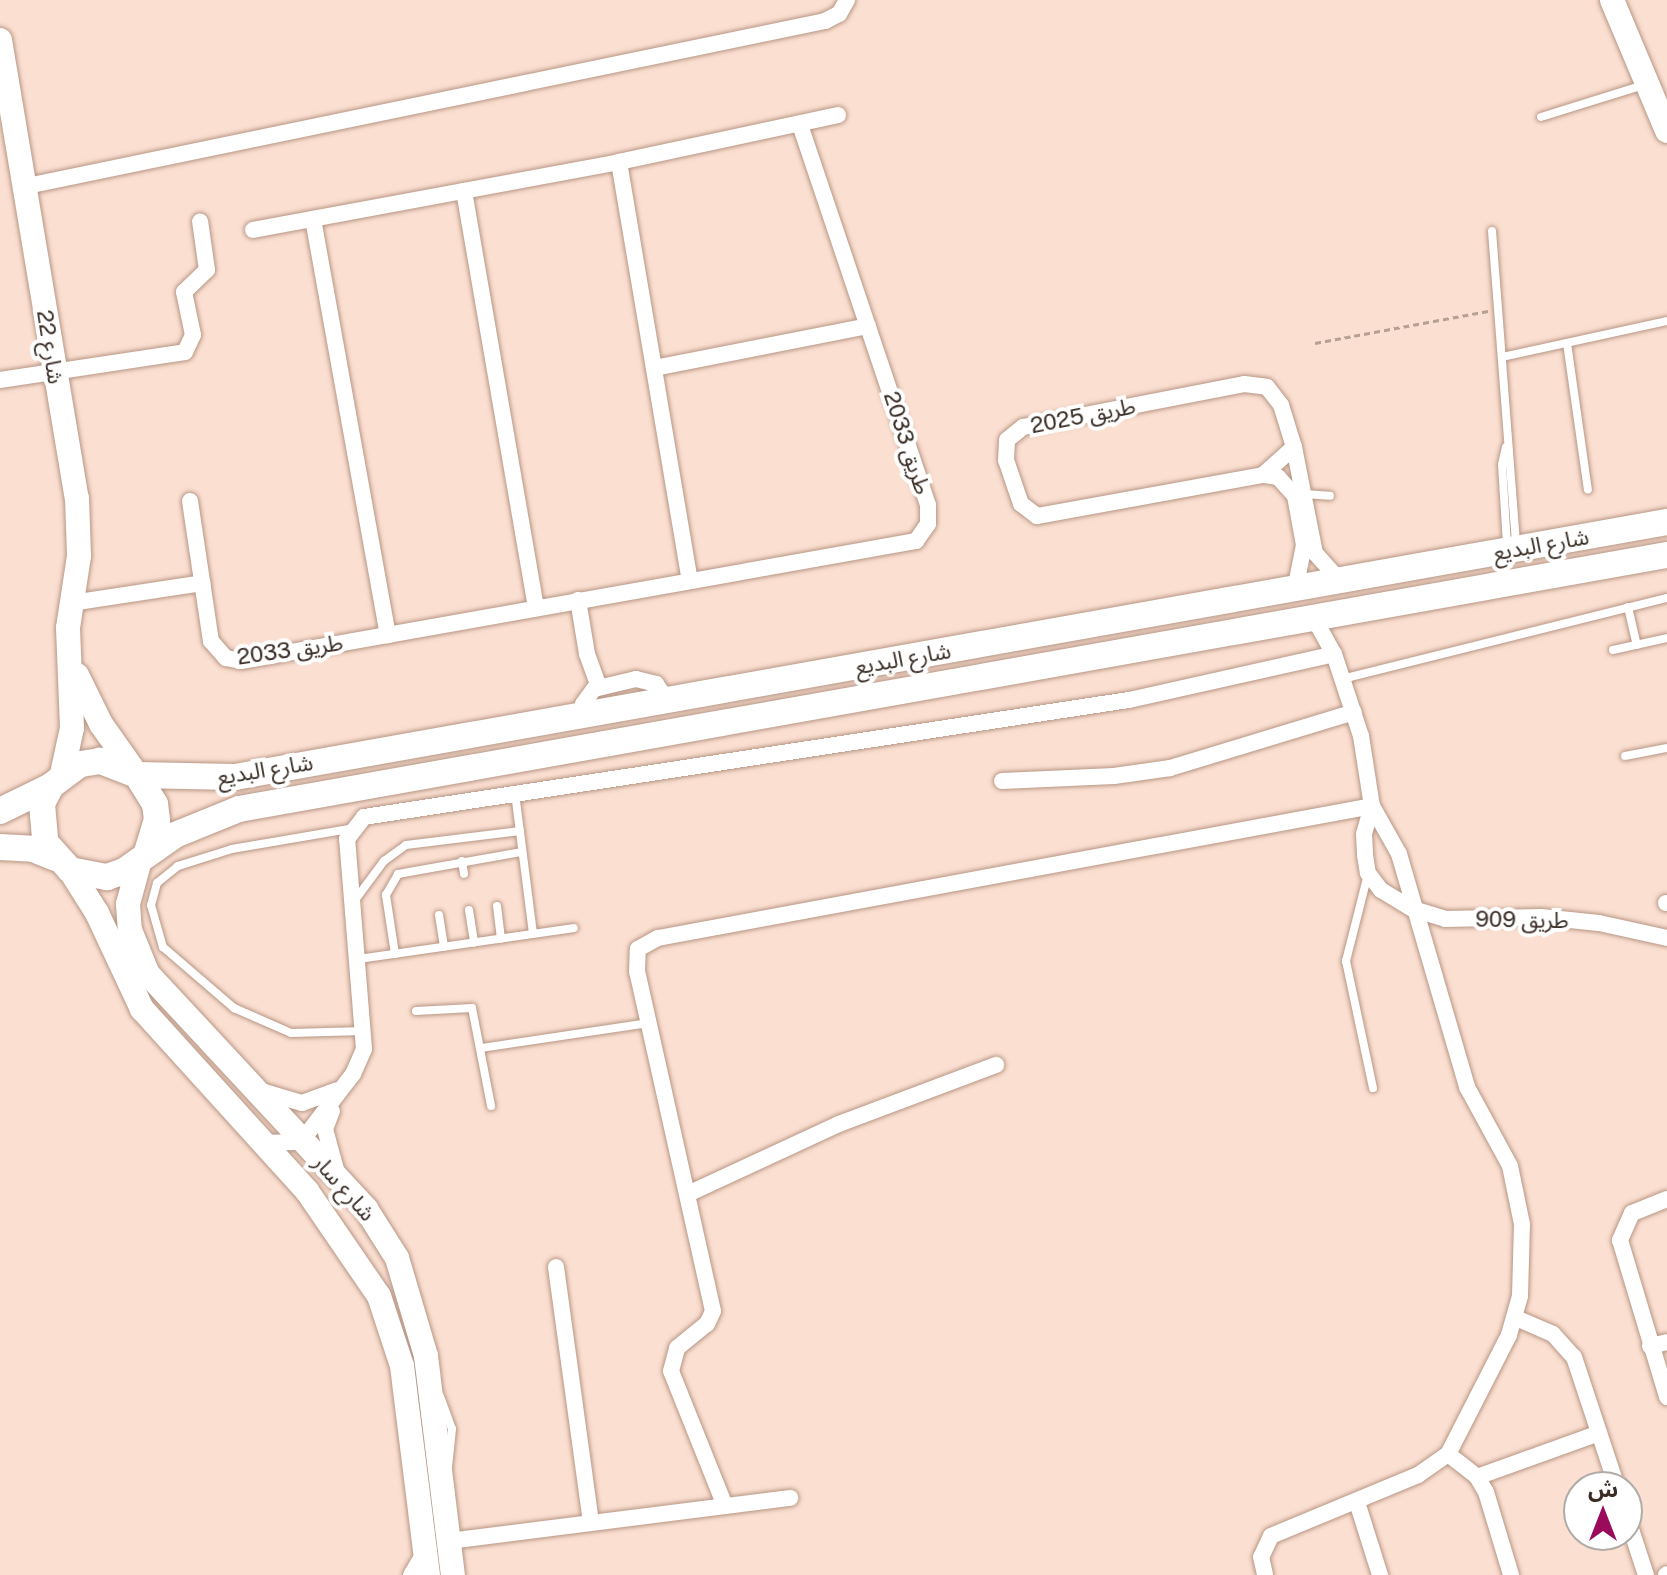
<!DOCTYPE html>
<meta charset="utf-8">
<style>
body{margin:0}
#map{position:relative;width:1667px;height:1575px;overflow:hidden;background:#fbdfd0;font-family:"Public Sans","Noto Sans Arabic",sans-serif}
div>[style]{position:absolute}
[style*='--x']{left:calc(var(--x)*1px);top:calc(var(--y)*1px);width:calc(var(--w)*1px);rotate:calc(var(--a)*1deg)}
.path>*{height:3px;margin-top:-1.5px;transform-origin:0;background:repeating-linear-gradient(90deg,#b69f93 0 6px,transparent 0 10px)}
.roads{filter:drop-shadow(0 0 2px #b79685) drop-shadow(0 0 2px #b79685)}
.lane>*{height:8px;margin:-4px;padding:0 4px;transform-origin:4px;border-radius:4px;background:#fff}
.street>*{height:16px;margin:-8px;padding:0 8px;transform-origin:8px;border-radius:8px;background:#fff}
.secondary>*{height:24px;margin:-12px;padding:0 12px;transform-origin:12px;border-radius:12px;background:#fff}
.primary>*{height:26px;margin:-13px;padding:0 13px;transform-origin:13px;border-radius:13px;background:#fff}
span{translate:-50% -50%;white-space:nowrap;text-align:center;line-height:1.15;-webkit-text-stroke:8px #fff;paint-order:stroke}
.street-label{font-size:22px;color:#392c25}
.north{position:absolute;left:1563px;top:1471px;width:80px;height:80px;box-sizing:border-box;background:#fff;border:2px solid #b0aba8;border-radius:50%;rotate:0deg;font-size:22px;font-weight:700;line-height:32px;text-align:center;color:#392c25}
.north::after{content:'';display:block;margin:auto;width:28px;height:36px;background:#9a0b5c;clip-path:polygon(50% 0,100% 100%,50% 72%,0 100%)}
</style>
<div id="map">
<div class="path">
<i style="--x:1315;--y:343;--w:176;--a:-10.5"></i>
</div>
<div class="roads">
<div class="lane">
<i style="--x:1541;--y:117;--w:108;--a:-17.3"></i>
<i style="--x:1492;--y:231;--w:315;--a:85.6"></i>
<i style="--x:1567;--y:343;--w:148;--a:81.9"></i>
<i style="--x:1502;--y:357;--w:169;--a:-12.3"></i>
<i style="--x:1506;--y:447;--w:18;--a:103"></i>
<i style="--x:1502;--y:465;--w:80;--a:86.4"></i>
<i style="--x:1304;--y:494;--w:26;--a:4"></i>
<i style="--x:1628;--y:607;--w:39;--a:77"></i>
<i style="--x:1613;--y:650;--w:55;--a:-12.5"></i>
<i style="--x:1342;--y:679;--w:335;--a:-14"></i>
<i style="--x:1625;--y:756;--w:43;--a:-10.8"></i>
<i style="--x:515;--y:793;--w:142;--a:82.7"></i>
<i style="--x:349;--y:829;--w:119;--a:170.3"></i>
<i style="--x:232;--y:849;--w:57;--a:162.5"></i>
<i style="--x:178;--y:866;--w:27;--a:141"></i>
<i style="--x:157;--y:883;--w:23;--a:105"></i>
<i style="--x:151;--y:905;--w:44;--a:74.1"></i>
<i style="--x:163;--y:947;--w:94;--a:40.7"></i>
<i style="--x:234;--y:1008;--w:62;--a:23.7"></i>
<i style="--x:291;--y:1033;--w:73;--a:-1.6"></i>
<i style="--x:462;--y:861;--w:13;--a:81"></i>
<i style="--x:1368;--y:874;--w:90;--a:104.2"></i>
<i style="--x:1346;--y:961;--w:130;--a:78"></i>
<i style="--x:355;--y:900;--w:49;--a:-53.4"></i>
<i style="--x:384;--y:861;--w:27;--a:-36"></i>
<i style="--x:406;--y:845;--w:115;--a:-7"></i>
<i style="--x:497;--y:906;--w:33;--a:83"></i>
<i style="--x:469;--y:910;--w:33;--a:81"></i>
<i style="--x:439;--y:915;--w:32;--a:81"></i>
<i style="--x:395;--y:954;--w:60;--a:-98.7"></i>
<i style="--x:386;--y:895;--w:24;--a:-60"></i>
<i style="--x:398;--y:874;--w:126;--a:-10.1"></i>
<i style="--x:359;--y:959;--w:217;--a:-8.2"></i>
<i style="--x:416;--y:1011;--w:56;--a:-3.1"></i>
<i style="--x:472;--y:1008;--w:100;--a:79"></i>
<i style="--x:481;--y:1048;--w:169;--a:-8.5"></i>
<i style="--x:440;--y:1396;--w:35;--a:70"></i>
<i style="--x:452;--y:1429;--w:39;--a:96"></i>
</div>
<div class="street">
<i style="--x:619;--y:162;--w:424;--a:80.4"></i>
<i style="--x:27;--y:186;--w:815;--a:-11.68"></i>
<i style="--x:825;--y:21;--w:16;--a:-27"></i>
<i style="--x:839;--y:14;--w:16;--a:-60"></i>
<i style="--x:464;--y:191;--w:422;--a:80.2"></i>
<i style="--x:313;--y:219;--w:423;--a:79.8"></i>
<i style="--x:253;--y:230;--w:372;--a:-10.5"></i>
<i style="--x:619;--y:162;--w:224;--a:-12.1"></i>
<i style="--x:654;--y:368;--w:218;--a:-11.1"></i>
<i style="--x:0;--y:380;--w:187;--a:-8.6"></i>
<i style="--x:185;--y:352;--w:19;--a:-65"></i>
<i style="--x:193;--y:335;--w:44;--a:-101.8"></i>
<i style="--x:184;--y:292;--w:32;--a:-44"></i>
<i style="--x:207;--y:270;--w:49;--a:-98.1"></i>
<i style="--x:1263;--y:475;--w:42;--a:-42.1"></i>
<i style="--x:190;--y:501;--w:142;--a:81.5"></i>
<i style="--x:211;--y:641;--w:23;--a:49"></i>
<i style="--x:226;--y:658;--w:15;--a:11"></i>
<i style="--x:241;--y:661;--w:686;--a:-10.08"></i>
<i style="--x:916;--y:541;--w:21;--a:-55"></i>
<i style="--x:928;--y:524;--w:19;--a:-90"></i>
<i style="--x:928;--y:505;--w:401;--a:-108.6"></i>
<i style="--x:1295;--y:590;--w:46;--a:-78.7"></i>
<i style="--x:1304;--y:545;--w:50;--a:-100.4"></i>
<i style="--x:1295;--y:496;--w:25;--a:-132"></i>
<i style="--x:1278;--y:477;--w:15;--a:-172"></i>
<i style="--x:1263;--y:475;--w:230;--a:169.7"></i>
<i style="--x:1037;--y:516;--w:20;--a:-143"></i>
<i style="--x:1021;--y:504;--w:46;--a:-108.8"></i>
<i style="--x:1006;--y:460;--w:20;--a:-87"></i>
<i style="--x:1007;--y:440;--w:21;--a:-39"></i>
<i style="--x:1023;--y:427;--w:225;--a:-11"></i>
<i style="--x:1244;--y:384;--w:23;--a:7"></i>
<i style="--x:1267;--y:387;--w:23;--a:52"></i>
<i style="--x:1281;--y:405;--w:44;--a:72.8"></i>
<i style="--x:1294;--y:447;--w:108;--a:78.8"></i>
<i style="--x:1315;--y:553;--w:38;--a:48"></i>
<i style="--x:578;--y:600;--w:55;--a:80.5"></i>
<i style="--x:587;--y:654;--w:35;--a:70"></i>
<i style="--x:72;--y:603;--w:132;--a:-8.7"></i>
<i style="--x:1315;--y:620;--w:39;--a:61"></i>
<i style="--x:1334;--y:654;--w:86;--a:71.8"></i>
<i style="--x:1361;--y:736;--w:71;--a:81.1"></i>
<i style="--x:1372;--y:806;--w:29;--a:106"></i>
<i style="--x:1364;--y:834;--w:21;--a:87"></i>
<i style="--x:1365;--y:855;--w:18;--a:81"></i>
<i style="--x:1368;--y:873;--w:21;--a:53"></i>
<i style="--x:1381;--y:890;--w:37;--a:31"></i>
<i style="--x:1413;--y:909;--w:34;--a:17"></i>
<i style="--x:1445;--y:919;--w:96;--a:-1.2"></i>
<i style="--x:1541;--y:917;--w:58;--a:5.9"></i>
<i style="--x:1599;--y:923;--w:70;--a:12.4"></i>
<i style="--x:582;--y:715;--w:11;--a:-85"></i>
<i style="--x:583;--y:704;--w:19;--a:-54"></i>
<i style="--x:594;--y:689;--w:43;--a:-13.4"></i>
<i style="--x:636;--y:679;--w:21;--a:14"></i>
<i style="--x:656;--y:684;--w:19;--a:55"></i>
<i style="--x:1002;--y:781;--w:112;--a:-2.6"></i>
<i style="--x:1114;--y:776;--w:57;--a:-8.1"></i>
<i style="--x:1170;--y:768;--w:192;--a:-16.9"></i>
<i style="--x:1666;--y:903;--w:1;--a:0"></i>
<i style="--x:261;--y:1091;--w:43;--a:16.3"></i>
<i style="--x:302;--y:1103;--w:37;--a:-20"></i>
<i style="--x:332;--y:1111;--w:19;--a:111"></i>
<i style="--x:325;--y:1129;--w:46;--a:74.7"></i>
<i style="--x:265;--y:1143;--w:28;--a:-2"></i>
<i style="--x:293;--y:1142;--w:21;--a:-35"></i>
<i style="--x:310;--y:1130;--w:71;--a:-52.5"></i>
<i style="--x:353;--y:1074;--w:27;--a:-66"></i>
<i style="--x:364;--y:1049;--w:211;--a:-94.6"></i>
<i style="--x:347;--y:839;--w:28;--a:-52"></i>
<i style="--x:364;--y:817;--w:774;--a:-8.7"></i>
<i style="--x:1129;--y:700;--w:210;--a:-12.6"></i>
<i style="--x:688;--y:1194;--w:166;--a:-24.9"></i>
<i style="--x:839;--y:1124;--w:168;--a:-20.6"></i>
<i style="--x:1667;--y:1199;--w:38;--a:158"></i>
<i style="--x:1632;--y:1213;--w:30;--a:114"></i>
<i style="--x:1620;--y:1240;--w:164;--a:73.3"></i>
<i style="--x:556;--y:1267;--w:257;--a:82.2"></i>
<i style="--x:1516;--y:1318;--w:40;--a:23.4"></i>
<i style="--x:1553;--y:1334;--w:31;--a:48"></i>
<i style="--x:1574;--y:1357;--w:137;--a:71.7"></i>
<i style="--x:1650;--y:1346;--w:17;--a:-13"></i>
<i style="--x:1448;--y:1454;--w:37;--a:38"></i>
<i style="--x:1477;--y:1477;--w:17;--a:59"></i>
<i style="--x:1486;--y:1492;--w:87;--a:73.2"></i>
<i style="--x:1477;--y:1477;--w:130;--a:-19.8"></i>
<i style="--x:1357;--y:1502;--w:77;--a:72.5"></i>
<i style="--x:725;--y:1506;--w:145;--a:-111.8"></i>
<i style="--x:671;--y:1371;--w:24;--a:-75"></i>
<i style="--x:677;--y:1348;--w:38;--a:-39"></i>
<i style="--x:707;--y:1324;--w:14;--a:-65"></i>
<i style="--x:713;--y:1311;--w:347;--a:-102.6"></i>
<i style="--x:637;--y:972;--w:23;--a:-88"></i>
<i style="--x:638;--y:949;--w:23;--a:-29"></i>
<i style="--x:658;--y:938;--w:726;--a:-10.47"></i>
<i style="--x:1372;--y:806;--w:55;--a:60.6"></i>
<i style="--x:1399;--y:854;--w:243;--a:73.7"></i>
<i style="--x:1467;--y:1087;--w:90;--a:61.4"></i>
<i style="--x:1510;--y:1166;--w:59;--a:78.3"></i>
<i style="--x:1522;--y:1224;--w:72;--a:91.6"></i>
<i style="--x:1520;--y:1296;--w:41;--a:105.8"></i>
<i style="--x:1509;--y:1335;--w:134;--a:117.1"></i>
<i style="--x:1448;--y:1454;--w:37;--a:145"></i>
<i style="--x:1418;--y:1475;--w:159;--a:157.5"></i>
<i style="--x:1271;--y:1536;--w:23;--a:115"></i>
<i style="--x:1261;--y:1557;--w:18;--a:77"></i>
<i style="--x:1627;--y:1517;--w:61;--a:71.9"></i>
<i style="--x:449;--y:1541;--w:344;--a:-7.2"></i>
<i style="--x:411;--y:1575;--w:27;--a:-59"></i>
<i style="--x:1666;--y:1575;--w:1;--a:-45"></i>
</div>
<div class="secondary">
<i style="--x:1612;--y:0;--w:142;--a:67.2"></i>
<i style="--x:0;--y:40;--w:464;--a:80.5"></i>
<i style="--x:77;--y:498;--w:58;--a:88"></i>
<i style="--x:79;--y:556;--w:73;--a:98.7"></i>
<i style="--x:68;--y:628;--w:100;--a:87.7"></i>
<i style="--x:72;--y:728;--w:47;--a:102.3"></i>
<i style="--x:77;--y:675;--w:55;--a:63.9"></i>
<i style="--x:101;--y:724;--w:62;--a:54.8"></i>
<i style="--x:140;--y:860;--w:46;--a:105.3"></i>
<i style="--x:128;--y:904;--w:26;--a:86"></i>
<i style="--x:130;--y:930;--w:48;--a:67.8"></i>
<i style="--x:148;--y:974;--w:321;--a:47.1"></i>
<i style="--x:366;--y:1209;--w:58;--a:57.7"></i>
<i style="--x:397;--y:1258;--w:102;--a:73.5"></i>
<i style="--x:426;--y:1356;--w:221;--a:83"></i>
<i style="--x:70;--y:870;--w:51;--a:57.9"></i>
<i style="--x:97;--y:913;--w:106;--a:64.9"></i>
<i style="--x:142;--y:1009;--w:246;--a:47.8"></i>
<i style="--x:307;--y:1191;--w:127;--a:55.6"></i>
<i style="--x:379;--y:1296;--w:74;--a:71.8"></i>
<i style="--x:402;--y:1366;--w:211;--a:82.9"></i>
</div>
<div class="primary">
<i style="--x:137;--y:775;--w:98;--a:1.2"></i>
<i style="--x:235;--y:777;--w:1455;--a:-10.1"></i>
<i style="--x:0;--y:811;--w:57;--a:-26.1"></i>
<i style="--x:0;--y:847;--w:33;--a:3"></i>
<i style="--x:33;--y:849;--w:24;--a:22"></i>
<i style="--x:147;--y:852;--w:34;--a:-73"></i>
<i style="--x:157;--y:820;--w:16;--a:-97"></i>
<i style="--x:155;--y:804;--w:34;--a:-122"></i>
<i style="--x:137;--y:775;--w:40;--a:-159"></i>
<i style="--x:100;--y:761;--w:20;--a:171"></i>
<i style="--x:80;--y:764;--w:36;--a:143"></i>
<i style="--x:51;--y:786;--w:20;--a:117"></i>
<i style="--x:42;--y:804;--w:38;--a:85"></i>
<i style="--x:45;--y:842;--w:38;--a:48"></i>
<i style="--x:70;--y:870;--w:38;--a:11"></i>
<i style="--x:107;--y:877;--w:18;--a:-19"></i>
<i style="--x:124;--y:871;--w:62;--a:-35.2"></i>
<i style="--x:175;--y:835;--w:69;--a:-22.1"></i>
<i style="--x:239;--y:809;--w:1450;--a:-10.09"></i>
</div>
</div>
<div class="street-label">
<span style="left:50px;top:347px;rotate:81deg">شارع 22</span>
<span style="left:1083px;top:416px;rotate:-11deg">طريق 2025</span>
<span style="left:907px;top:443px;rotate:72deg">طريق 2033</span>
<span style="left:1541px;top:545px;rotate:-10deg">شارع البديع</span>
<span style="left:290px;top:650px;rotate:-8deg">طريق 2033</span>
<span style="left:903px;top:659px;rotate:-10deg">شارع البديع</span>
<span style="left:265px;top:770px;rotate:-9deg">شارع البديع</span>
<span style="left:1522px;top:920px;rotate:1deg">طريق 909</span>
<span style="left:344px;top:1188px;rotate:48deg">شارع سار</span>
</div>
<div class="north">ش</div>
</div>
